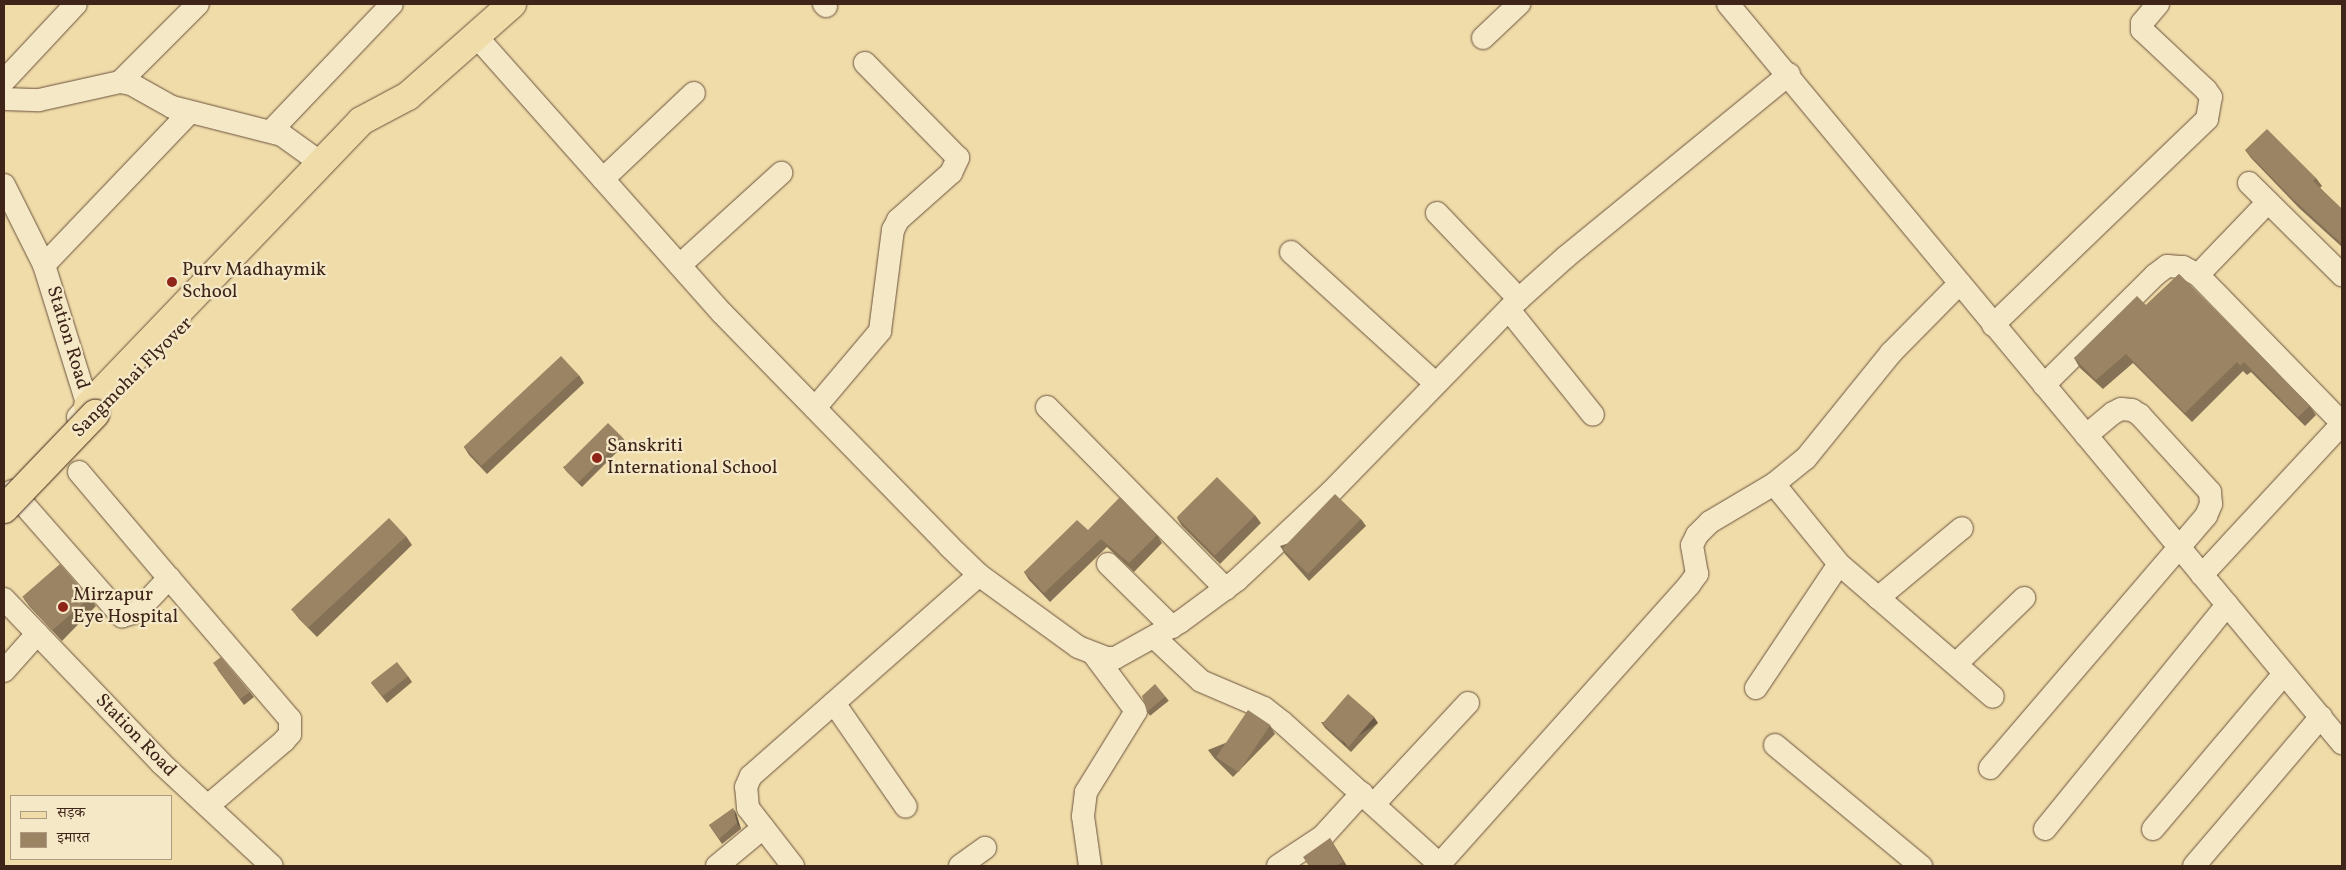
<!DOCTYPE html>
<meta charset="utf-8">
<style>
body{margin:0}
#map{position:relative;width:2346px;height:870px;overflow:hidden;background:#f0dca9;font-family:Vollkorn,"Noto Serif Devanagari",serif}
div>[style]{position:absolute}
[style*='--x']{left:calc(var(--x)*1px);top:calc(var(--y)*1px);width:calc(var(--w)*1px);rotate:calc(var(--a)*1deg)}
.roads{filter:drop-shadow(0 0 1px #6a523d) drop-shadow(0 0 1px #6a523d)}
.minor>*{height:22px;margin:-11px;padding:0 11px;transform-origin:11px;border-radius:11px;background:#f5e8c7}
.major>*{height:28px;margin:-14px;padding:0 14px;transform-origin:14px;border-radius:14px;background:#f0dca9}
.bridges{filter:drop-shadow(0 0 1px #3e2419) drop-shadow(0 0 1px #3e2419)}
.major-bridge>*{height:28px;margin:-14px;padding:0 14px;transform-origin:14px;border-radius:14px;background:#f0dca9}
.wall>*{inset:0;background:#857256;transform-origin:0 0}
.shaded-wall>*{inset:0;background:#6c5c46;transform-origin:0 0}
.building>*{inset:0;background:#9b8464;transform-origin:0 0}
.dots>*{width:14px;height:14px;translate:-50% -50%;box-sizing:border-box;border:2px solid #f5e8c7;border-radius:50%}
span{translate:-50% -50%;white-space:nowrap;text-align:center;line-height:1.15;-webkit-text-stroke:4.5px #f5e8c7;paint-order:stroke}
.poi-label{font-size:19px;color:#3e2419}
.left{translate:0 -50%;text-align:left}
.street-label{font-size:19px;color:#3e2419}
.frame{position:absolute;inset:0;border:5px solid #3e2419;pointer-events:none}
.legend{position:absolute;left:10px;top:795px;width:162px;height:65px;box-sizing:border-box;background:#f5e8c7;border:1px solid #ac9a81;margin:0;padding:6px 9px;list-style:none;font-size:15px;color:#3e2419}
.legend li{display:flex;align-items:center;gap:10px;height:25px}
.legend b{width:25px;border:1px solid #ac9a81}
</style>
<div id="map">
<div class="roads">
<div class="minor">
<i style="--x:824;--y:4;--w:3;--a:45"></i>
<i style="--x:1728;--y:4;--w:961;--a:50.28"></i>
<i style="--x:476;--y:36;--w:370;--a:48.4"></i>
<i style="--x:722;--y:313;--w:325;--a:45.7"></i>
<i style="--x:949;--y:546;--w:42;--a:44"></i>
<i style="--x:979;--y:575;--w:122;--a:36"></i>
<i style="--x:1078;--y:647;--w:30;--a:21"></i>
<i style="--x:1106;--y:658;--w:9;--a:0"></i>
<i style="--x:1115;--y:658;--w:74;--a:-29"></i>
<i style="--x:1180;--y:622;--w:71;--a:-36.4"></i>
<i style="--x:1237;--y:580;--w:129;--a:-43.1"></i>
<i style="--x:1331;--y:492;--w:269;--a:-45.8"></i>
<i style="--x:1519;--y:299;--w:64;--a:-41.9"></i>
<i style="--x:1567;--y:256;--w:287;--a:-39.3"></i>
<i style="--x:1483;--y:38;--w:50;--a:-43.4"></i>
<i style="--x:4;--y:81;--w:105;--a:-46.9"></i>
<i style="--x:120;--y:82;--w:110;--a:-45"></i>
<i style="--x:4;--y:99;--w:35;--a:2"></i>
<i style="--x:39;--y:100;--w:83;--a:-12.5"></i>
<i style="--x:120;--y:82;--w:11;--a:10"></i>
<i style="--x:131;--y:84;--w:47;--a:29.3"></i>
<i style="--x:172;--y:107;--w:114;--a:14.3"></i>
<i style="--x:282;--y:135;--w:48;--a:35.7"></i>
<i style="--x:271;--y:131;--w:175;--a:-46.4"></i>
<i style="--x:603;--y:179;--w:125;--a:-43.4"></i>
<i style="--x:2249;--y:183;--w:131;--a:44.7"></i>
<i style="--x:4;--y:185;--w:89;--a:63.4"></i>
<i style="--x:44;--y:265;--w:148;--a:72.7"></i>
<i style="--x:88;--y:406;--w:15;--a:132"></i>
<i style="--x:1437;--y:213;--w:119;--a:46.4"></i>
<i style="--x:1291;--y:252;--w:195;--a:42.3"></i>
<i style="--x:44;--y:265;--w:211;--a:-46.3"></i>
<i style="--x:680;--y:265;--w:137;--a:-42.3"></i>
<i style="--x:2198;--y:275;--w:101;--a:-46.2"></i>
<i style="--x:1509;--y:310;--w:134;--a:51.3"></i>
<i style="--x:1993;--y:325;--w:297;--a:-43.9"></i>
<i style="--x:2207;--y:119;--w:22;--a:-80"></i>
<i style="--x:2211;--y:97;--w:9;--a:-126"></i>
<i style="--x:2206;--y:90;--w:88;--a:-136.8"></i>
<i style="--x:2142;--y:30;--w:7;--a:-90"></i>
<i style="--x:2142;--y:23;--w:25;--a:-50"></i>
<i style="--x:2044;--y:385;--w:156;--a:-44.7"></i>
<i style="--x:2155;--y:275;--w:15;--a:-37"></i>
<i style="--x:2167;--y:266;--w:16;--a:4"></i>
<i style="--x:2183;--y:267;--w:17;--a:28"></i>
<i style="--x:2198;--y:275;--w:206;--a:45.8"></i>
<i style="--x:1047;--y:407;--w:255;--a:45.5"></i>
<i style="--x:815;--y:408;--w:101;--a:-49.8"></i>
<i style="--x:880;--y:331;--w:102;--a:-82.7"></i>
<i style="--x:893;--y:230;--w:11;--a:-63"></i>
<i style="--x:898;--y:220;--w:71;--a:-41.6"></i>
<i style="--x:951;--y:173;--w:17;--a:-65"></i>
<i style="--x:958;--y:158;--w:133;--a:-134.4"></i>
<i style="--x:79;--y:472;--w:139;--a:49.7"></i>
<i style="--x:1774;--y:484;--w:103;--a:50.9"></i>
<i style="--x:1839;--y:564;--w:203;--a:40.8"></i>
<i style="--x:12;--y:491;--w:167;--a:48.7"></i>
<i style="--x:122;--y:616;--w:16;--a:-15"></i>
<i style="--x:137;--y:612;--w:47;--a:-46.7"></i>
<i style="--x:169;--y:578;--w:186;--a:49.4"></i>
<i style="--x:290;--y:719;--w:15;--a:90"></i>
<i style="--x:290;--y:734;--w:9;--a:131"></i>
<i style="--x:284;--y:741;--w:100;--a:139.5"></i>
<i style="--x:1108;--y:564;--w:90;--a:44.5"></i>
<i style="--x:2202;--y:575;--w:206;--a:-47.2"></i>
<i style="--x:1878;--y:598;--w:109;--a:-39.8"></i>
<i style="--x:4;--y:599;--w:227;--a:46.2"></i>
<i style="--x:161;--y:763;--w:151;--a:42.9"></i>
<i style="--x:1154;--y:637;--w:64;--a:43.1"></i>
<i style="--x:1201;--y:681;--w:69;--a:23.2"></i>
<i style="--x:1264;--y:708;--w:23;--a:38"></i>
<i style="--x:1282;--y:722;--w:212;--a:42.1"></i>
<i style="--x:1956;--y:664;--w:95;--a:-44.1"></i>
<i style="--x:4;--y:671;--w:50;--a:-48.3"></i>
<i style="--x:1756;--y:688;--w:149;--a:-56.2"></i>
<i style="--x:834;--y:703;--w:126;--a:55.3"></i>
<i style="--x:1775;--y:745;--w:190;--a:39.7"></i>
<i style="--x:1990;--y:768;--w:332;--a:-49.4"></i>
<i style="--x:2206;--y:516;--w:13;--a:-67"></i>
<i style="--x:2211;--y:504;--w:12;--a:-95"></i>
<i style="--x:2210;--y:492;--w:104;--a:-132.3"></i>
<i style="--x:2140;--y:415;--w:9;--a:-148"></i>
<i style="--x:2132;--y:410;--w:11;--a:-175"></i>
<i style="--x:2121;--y:409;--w:9;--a:153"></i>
<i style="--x:2113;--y:413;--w:35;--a:140"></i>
<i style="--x:1374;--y:804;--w:138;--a:-47.1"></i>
<i style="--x:2045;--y:829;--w:289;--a:-50.9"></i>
<i style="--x:2153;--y:829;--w:203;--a:-49.8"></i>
<i style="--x:717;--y:866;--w:60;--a:-39.6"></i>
<i style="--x:793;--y:866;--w:73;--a:-127.8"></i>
<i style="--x:748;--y:808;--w:21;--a:-95"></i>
<i style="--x:746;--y:787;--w:12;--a:-66"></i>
<i style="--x:751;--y:776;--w:304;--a:-41.4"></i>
<i style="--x:960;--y:866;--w:31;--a:-36"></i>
<i style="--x:1090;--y:866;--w:50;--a:-98"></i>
<i style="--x:1083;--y:816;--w:24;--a:-83"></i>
<i style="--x:1086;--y:792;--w:95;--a:-58.3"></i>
<i style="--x:1136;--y:711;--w:69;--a:-126.7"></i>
<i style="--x:1278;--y:866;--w:54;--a:-33.7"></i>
<i style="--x:1323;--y:836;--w:58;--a:-47.8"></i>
<i style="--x:1438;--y:866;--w:377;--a:-48.2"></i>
<i style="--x:1689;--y:585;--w:14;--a:-54"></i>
<i style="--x:1697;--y:574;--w:29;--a:-100"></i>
<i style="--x:1692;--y:545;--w:11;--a:-63"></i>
<i style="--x:1697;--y:535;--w:18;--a:-45"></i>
<i style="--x:1710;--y:522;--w:74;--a:-30.7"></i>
<i style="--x:1774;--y:484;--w:41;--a:-39.1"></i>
<i style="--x:1806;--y:458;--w:135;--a:-51"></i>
<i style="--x:1891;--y:353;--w:97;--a:-45.4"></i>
<i style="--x:2194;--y:866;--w:196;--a:-49.6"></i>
</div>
<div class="major">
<i style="--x:88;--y:406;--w:395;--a:-46.2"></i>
<i style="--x:361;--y:121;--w:53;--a:-28"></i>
<i style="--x:408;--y:96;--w:139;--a:-41.5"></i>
</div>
</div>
<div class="bridges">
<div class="major-bridge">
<i style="--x:4;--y:509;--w:132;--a:-46.2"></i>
</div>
</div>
<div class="wall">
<i style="clip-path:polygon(2245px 150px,2316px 178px,2322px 186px,2320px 188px,2342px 209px,2342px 247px,2299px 208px,2251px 158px)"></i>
<i style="clip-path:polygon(2179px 274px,2310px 406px,2316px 415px,2305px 426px,2251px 372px,2247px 375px,2243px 371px,2192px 422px,2133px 363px,2103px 389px,2080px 368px,2074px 358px,2146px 305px)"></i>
<i style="clip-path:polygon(579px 375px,584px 383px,487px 474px,469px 455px,464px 447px)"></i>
<i style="clip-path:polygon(623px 438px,626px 443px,582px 487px,567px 472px,563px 467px)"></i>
<i style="clip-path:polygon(1255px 515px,1261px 523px,1220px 564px,1182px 526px,1177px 518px)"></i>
<i style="clip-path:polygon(1361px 519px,1366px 526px,1309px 581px,1285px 554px,1280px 546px)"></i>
<i style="clip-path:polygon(1088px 530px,1157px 535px,1162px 543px,1134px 572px,1107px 547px,1050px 602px,1029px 580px,1024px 572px)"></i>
<i style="clip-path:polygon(406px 536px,412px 545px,317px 637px,299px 619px,293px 611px)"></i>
<i style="clip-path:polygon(90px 598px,96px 606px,62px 641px,30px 607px,24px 599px)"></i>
<i style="clip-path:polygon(217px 669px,250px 692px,254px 697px,244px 705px)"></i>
<i style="clip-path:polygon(408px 676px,412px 682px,387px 703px,371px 683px)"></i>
<i style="left:1165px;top:696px;width:6px;height:24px;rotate:51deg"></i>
<i style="clip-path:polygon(1321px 722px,1378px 723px,1351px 752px,1325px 728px)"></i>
<i style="clip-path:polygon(1270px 725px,1275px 734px,1233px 777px,1214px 758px,1208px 750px)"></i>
<i style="clip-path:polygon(736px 813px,741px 829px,722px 844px,709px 825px)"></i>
<i style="clip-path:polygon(1330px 838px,1347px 866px,1309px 866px)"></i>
</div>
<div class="shaded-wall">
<i style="left:1374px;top:717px;width:7px;height:40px;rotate:56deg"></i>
<i style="clip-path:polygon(733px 808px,736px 813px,741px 829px,737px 823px)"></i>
</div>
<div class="building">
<i style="clip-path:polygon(2267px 129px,2316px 178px,2313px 181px,2342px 209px,2342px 244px,2294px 200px,2245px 150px)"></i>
<i style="clip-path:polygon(2179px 274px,2310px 406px,2298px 417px,2244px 362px,2240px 366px,2237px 362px,2185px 413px,2126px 354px,2096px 380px,2074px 358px,2137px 296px,2146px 305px)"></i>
<i style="left:561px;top:356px;width:26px;height:133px;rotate:47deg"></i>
<i style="left:608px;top:423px;width:21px;height:63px;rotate:45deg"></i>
<i style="left:1217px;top:477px;width:54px;height:57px;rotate:45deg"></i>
<i style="left:1335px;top:494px;width:36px;height:76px;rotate:44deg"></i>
<i style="clip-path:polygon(1120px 497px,1157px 535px,1129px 563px,1101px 539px,1044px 593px,1024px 572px,1077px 520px,1088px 530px)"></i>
<i style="left:389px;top:518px;width:25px;height:134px;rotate:47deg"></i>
<i style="left:60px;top:564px;width:45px;height:50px;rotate:49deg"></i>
<i style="clip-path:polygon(221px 657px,250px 692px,240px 699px,213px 663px)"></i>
<i style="left:397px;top:662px;width:18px;height:33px;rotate:52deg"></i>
<i style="clip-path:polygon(1155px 684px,1165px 696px,1147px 712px,1142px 696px)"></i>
<i style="left:1348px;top:694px;width:35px;height:39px;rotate:41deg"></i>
<i style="left:1248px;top:710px;width:27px;height:57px;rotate:34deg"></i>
<i style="clip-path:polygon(733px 808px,737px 823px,719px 839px,709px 825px)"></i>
<i style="clip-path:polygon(1330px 838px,1343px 862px,1335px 866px,1309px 866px,1303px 857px)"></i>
</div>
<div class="dots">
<i style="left:172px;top:282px;background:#8f2418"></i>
<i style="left:597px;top:458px;background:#8f2418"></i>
<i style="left:63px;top:607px;background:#8f2418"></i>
</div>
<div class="poi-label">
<span class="left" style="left:182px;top:282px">Purv Madhaymik<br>School</span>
<span class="left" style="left:607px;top:458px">Sanskriti<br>International School</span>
<span class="left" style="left:73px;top:607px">Mirzapur<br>Eye Hospital</span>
</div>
<div class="street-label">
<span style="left:67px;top:338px;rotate:73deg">Station Road</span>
<span style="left:133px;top:378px;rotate:-45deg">Sangmohai Flyover</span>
<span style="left:135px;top:736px;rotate:46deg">Station Road</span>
</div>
<div class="frame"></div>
<ul class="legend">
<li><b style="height:6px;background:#f0dca9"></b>सड़क</li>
<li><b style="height:14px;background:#9b8464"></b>इमारत</li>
</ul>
</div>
